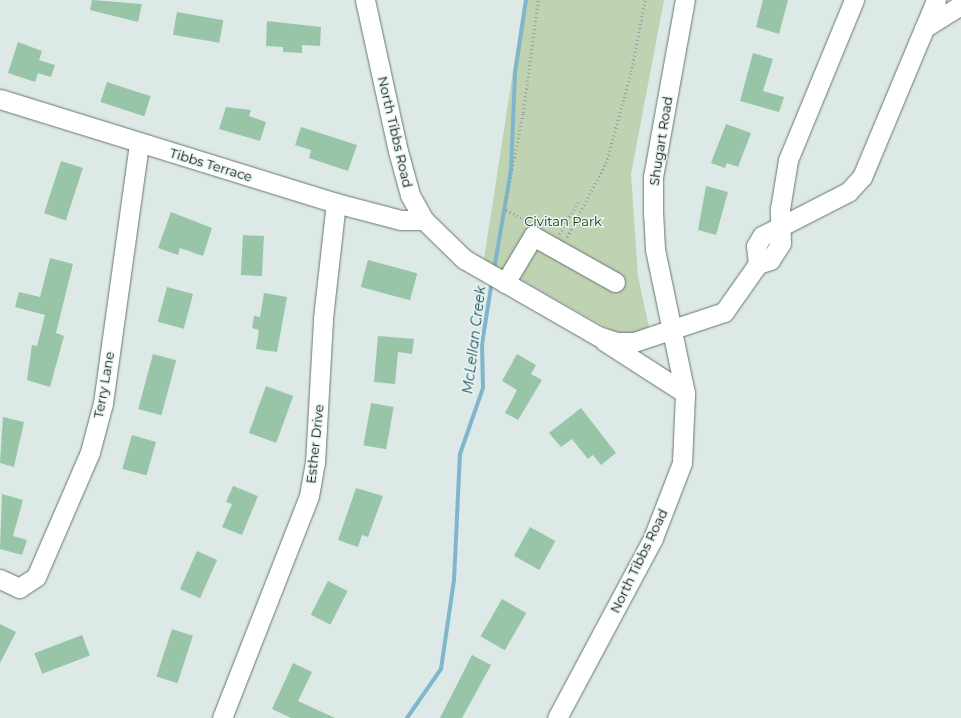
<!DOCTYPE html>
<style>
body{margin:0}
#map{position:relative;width:961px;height:718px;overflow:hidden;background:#dce9e6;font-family:Montserrat,sans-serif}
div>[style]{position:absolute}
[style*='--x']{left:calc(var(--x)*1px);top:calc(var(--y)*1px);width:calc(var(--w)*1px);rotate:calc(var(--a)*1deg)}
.green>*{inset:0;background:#bfd2b2}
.stream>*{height:4px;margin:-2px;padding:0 2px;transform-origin:2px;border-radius:2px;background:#80b6cb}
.building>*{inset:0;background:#98c5a7;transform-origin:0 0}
.path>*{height:2.5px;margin-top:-1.25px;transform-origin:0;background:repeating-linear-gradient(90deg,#96a09d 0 1px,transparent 0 4px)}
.roads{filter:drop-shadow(0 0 1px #697572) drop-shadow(0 0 1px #697572)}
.minor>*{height:19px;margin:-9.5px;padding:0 9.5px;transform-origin:9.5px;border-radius:9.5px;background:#fff}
span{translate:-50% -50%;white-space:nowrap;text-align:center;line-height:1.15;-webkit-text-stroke:3px #e9f6f3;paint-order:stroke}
.street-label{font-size:13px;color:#080c0b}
.park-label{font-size:13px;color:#203709}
.water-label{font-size:14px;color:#1c4a5a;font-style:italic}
</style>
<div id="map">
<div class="green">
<i style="clip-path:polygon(524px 0,664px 0,631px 174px,638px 276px,651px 337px,642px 348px,484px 259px)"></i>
</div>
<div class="stream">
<i style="--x:494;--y:270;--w:101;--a:-80.4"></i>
<i style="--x:511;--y:170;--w:97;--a:-87.6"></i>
<i style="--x:515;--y:73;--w:74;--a:-81.4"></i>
<i style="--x:407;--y:718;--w:60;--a:-55.2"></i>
<i style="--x:441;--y:669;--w:90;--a:-81.7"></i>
<i style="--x:454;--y:580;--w:126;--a:-87.3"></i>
<i style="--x:460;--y:454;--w:70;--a:-70.8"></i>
<i style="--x:483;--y:388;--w:44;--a:-91.3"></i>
<i style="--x:482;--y:344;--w:64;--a:-81"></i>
</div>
<div class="building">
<i style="clip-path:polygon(92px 0,142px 4px,138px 22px,90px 10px)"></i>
<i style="clip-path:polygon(763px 0,788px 0,779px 34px,756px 27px)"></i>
<i style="left:177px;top:12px;width:47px;height:23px;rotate:10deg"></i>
<i style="clip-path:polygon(267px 21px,321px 27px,320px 46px,302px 45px,302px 53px,283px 52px,283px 47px,266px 46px)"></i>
<i style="clip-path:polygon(18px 42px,42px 51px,39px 60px,55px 65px,51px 77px,38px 73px,35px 82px,8px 73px)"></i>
<i style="clip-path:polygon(753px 53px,773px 59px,763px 91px,784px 97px,779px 112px,740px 101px)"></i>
<i style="left:107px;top:82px;width:46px;height:21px;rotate:18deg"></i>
<i style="clip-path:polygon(226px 107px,251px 110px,249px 116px,266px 122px,260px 141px,219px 129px)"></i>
<i style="clip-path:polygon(726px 124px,751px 133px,738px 167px,727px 163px,725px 168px,711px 163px)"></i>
<i style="clip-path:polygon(301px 127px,357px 145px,348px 171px,309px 158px,311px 150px,295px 145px)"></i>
<i style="left:61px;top:161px;width:23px;height:55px;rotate:18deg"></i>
<i style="clip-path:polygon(706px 186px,728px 192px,716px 235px,698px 230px)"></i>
<i style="clip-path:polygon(171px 212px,212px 228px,203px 256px,180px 248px,178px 255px,158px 248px)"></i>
<i style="left:243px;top:235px;width:21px;height:40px;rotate:3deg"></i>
<i style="clip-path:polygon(50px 258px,73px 264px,56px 333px,64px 336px,50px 387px,27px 380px,32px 345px,37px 346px,45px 315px,15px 307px,19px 292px,40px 297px)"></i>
<i style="left:368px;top:260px;width:51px;height:28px;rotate:15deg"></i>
<i style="left:167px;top:287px;width:27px;height:36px;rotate:15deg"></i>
<i style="clip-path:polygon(264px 293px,287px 297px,277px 352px,256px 349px,259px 330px,252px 328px,254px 316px,260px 317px)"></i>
<i style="clip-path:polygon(378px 336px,414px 339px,412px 354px,398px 352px,395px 384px,374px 382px)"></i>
<i style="left:153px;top:354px;width:24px;height:57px;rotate:15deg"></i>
<i style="clip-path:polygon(517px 354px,536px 365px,531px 374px,542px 380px,518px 420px,505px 413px,517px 390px,502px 381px)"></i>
<i style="left:266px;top:386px;width:29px;height:50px;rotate:20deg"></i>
<i style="left:371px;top:403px;width:23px;height:43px;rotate:10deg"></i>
<i style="clip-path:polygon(581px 408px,616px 453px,601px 465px,593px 455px,588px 459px,572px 439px,561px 447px,549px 433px)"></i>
<i style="clip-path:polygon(3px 417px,24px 422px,14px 467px,0 463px)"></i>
<i style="left:132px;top:435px;width:25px;height:35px;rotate:16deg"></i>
<i style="clip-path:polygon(233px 486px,258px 496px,242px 535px,222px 527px,232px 504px,226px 502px)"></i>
<i style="clip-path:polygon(356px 488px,383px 496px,368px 537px,362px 535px,358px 547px,338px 540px)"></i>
<i style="clip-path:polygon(2px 494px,23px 500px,13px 536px,27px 540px,22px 555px,0 549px)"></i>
<i style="left:530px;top:527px;width:29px;height:33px;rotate:29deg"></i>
<i style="left:197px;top:551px;width:22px;height:42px;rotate:24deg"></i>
<i style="left:328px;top:581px;width:22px;height:38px;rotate:27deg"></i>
<i style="left:502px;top:599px;width:28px;height:43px;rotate:30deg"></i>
<i style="clip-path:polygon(0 624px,16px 632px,0 663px)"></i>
<i style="left:172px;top:629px;width:22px;height:50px;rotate:18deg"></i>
<i style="left:82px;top:635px;width:22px;height:51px;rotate:69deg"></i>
<i style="clip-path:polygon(472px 655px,491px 665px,462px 718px,440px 718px)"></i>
<i style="clip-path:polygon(293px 663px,312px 672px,298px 701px,335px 718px,291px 718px,272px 709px)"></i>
</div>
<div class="path">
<i style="--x:528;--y:222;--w:27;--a:-152"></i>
<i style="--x:504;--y:209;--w:98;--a:-78.8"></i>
<i style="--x:523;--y:113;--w:114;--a:-82.4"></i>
<i style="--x:559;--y:234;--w:37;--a:-59"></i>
<i style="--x:567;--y:237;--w:84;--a:-62.2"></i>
<i style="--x:606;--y:163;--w:94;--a:-74.6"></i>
<i style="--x:631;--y:72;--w:73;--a:-79"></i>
</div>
<div class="roads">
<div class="minor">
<i style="--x:365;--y:0;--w:155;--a:77.7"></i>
<i style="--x:398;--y:151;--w:46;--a:74.7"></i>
<i style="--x:410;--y:195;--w:29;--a:61"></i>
<i style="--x:424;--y:220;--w:56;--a:44.3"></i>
<i style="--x:464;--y:259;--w:155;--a:29.9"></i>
<i style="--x:598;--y:336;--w:19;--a:18"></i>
<i style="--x:616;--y:342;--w:18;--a:0"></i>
<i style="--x:634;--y:342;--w:95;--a:-18.4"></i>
<i style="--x:724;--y:312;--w:59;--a:-54.7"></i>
<i style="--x:758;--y:264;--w:13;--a:-18"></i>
<i style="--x:770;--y:260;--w:20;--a:-57"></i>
<i style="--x:781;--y:243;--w:34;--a:-92"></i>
<i style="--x:780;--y:209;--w:50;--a:-80.7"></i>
<i style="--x:788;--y:160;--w:173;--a:-67.6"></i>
<i style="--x:924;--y:28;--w:44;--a:-31.9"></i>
<i style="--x:0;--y:99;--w:352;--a:17.2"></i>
<i style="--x:336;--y:203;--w:67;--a:14.7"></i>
<i style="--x:401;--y:220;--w:23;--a:0"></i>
<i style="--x:758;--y:264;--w:18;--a:-96"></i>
<i style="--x:756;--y:246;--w:12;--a:-59"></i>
<i style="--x:762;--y:236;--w:97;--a:-27.1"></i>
<i style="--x:848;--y:192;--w:21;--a:-47"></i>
<i style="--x:862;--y:177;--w:192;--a:-67.3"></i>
<i style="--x:505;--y:283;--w:55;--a:-59.2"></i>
<i style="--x:533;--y:236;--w:94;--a:29.3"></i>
<i style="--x:604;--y:341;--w:96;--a:32.7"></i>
<i style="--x:0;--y:579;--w:21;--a:25"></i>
<i style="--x:19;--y:588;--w:20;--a:-33"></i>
<i style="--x:36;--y:577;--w:136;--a:-66.6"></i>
<i style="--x:90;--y:452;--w:51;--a:-75.1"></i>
<i style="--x:103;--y:403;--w:263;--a:-82.1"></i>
<i style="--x:222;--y:718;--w:238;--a:-68.6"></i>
<i style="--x:309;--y:496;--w:34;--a:-80"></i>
<i style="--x:315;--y:463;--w:145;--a:-86.8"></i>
<i style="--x:323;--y:318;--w:116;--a:-83.6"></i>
<i style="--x:557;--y:718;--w:204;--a:-61.9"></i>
<i style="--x:653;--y:538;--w:80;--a:-68.9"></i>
<i style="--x:682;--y:463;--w:70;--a:-87.5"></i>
<i style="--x:685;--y:393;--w:147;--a:-101.8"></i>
<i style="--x:655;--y:249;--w:35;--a:-93"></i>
<i style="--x:653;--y:214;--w:37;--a:-90"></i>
<i style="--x:653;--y:177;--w:180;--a:-79.8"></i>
</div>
</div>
<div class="street-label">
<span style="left:395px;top:132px;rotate:77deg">North Tibbs Road</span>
<span style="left:661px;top:141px;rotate:-81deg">Shugart Road</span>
<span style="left:211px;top:165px;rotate:17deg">Tibbs Terrace</span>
<span style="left:104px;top:385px;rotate:-80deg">Terry Lane</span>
<span style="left:315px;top:444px;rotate:-84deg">Esther Drive</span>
<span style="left:639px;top:561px;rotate:-64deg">North Tibbs Road</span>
</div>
<div class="park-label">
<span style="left:563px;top:221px">Civitan Park</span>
</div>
<div class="water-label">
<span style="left:474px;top:340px;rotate:-83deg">McLellan Creek</span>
</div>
</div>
